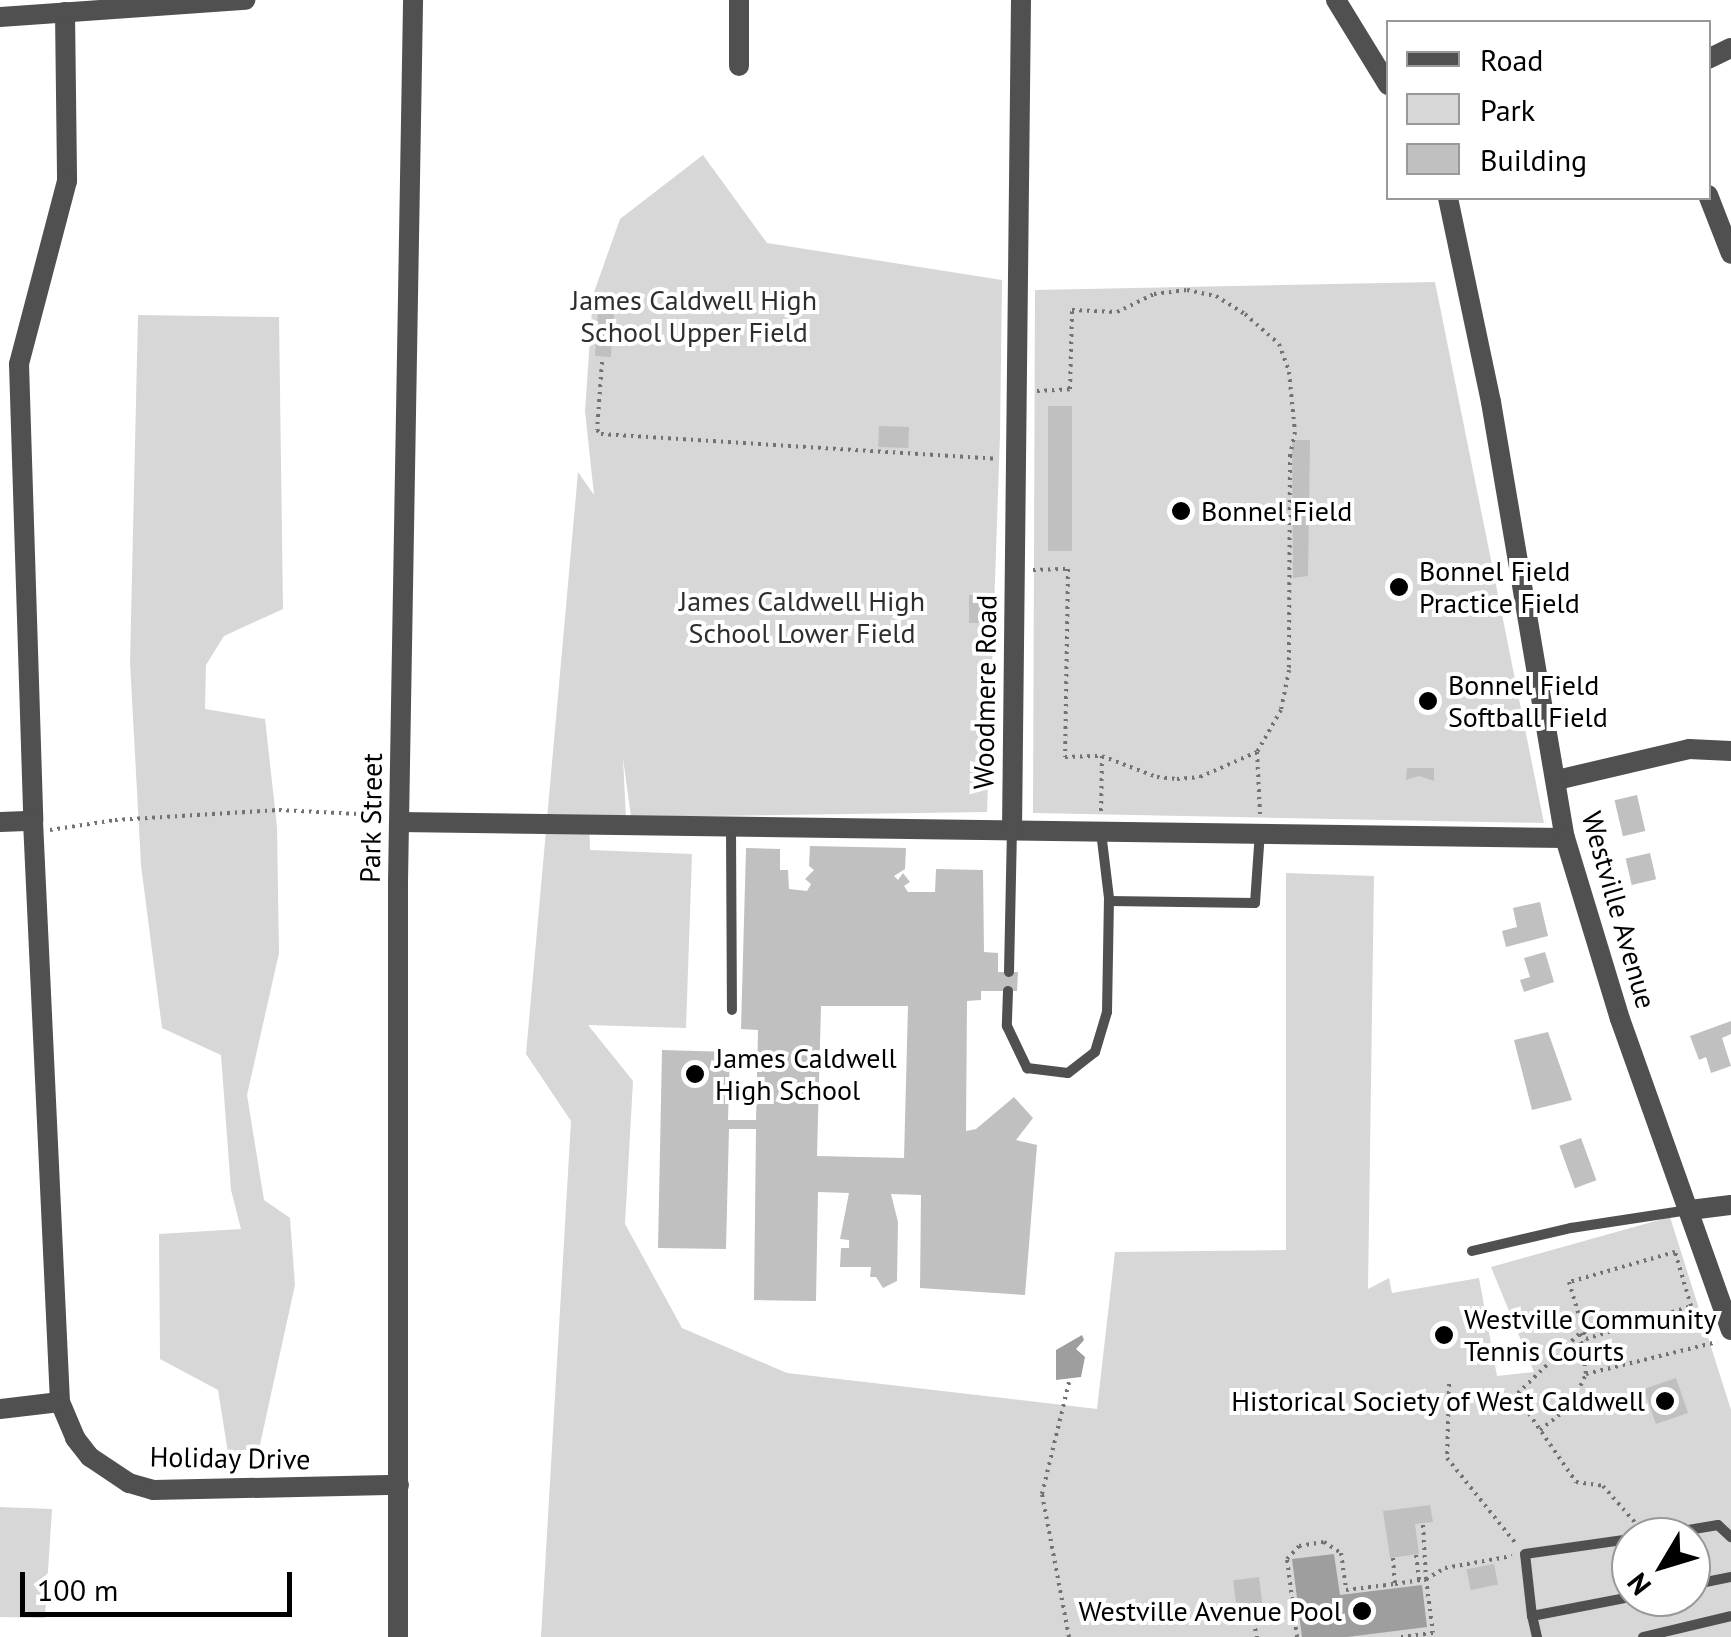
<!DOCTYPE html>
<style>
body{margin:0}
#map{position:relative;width:1731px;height:1637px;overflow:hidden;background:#fff;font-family:"PT Sans",sans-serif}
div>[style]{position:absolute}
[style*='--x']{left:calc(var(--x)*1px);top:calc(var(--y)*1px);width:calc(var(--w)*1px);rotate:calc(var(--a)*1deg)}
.green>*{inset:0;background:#d7d7d7}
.water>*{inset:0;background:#9e9e9e}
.building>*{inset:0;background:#c0c0c0;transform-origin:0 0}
.path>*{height:4px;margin-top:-2px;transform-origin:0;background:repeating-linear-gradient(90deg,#727272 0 2.5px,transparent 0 7.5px)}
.service>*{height:10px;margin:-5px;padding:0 5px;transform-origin:5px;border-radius:5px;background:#505050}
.minor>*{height:20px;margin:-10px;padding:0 10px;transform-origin:10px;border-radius:10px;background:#505050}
.tertiary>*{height:20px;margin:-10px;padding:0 10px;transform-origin:10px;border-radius:10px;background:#505050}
.dots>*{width:28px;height:28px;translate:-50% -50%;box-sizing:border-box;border:5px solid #fff;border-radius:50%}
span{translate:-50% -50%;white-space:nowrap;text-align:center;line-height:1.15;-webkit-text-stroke:8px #fff;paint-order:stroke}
.park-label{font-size:28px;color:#2e2e2e}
.poi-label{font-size:28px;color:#000}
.left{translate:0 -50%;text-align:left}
.right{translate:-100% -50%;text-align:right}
.street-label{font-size:28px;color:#000}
.legend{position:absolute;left:1386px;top:20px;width:325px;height:180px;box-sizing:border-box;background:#fff;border:2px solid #999;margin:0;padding:12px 18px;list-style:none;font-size:30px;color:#000}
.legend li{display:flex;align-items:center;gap:20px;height:50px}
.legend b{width:50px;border:2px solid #999}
.north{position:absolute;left:1611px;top:1517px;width:100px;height:100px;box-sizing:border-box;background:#fff;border:2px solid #999;border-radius:50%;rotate:232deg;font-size:28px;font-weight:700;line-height:40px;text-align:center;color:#000}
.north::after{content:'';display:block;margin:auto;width:35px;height:45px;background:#000;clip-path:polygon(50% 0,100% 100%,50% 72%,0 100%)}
.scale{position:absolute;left:20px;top:1572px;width:272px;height:45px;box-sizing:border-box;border:5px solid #000;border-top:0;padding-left:12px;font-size:30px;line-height:35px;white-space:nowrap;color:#000;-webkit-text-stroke:8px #fff;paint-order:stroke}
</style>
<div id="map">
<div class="green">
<i style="clip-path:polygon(evenodd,703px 155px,767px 243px,1002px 280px,1000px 435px,987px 812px,631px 817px,623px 758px,626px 819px,589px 819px,590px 850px,692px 854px,686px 1028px,588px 1025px,633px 1081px,625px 1224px,682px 1328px,787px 1373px,1097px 1409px,1115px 1252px,1286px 1250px,1286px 873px,1374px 876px,1368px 1289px,1389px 1278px,1392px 1293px,1479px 1278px,1497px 1376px,1534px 1372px,1491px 1267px,1670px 1217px,1731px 1410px,1731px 1637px,541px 1637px,571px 1121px,526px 1054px,578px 472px,594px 495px,585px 411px,593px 295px,620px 219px,703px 155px,1631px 1537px,1691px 1537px,1691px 1597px,1631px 1597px,1631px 1537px)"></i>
<i style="clip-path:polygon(1435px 282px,1544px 823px,1033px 813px,1035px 290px)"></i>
<i style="clip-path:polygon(138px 315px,279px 317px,283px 609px,224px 636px,206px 665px,205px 709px,265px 719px,277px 827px,279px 953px,247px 1095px,264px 1200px,290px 1218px,295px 1285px,259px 1449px,228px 1453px,218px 1390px,160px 1359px,159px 1234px,241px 1229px,231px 1190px,221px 1055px,162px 1028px,141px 865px,130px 662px)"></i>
<i style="clip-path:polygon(0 1507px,52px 1509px,45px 1618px,0 1617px)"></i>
</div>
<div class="water">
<i style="clip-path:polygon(1082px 1335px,1084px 1340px,1076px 1349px,1085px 1357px,1081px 1377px,1056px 1380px,1056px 1350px)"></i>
<i style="clip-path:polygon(1334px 1554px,1340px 1595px,1422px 1585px,1427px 1627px,1347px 1637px,1302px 1637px,1292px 1559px)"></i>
</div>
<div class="building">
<i style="left:598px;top:312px;width:16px;height:44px;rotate:4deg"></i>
<i style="left:1048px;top:406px;width:24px;height:145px"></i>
<i style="left:879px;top:426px;width:30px;height:21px;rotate:2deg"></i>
<i style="clip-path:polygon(1292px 440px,1310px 440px,1308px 576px,1293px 578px)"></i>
<i style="left:984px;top:595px;width:28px;height:15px;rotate:90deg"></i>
<i style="clip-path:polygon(1407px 768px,1434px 768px,1434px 781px,1419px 776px,1406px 780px)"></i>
<i style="left:1637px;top:795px;width:37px;height:23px;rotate:77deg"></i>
<i style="clip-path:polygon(evenodd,810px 846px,906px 848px,905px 869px,894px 876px,898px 880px,903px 873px,910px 882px,904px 886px,908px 892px,935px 892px,936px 869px,983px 870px,984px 952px,998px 953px,998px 972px,1018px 972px,1017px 991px,981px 991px,981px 1000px,967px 1001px,966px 1131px,976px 1129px,1014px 1097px,1033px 1118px,1016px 1140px,1037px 1145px,1025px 1295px,920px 1288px,921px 1195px,891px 1194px,898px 1222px,897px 1281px,883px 1288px,876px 1277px,870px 1277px,871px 1267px,840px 1267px,841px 1248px,849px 1248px,849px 1240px,840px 1239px,849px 1193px,818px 1192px,816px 1301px,754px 1300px,756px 1129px,729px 1129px,726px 1249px,658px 1248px,662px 1050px,730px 1052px,728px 1120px,756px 1120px,758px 1030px,741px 1029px,746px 848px,780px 849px,780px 870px,788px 870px,789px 889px,807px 891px,811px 884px,805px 879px,814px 870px,809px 866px,810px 846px,821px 1006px,908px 1006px,904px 1158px,817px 1156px,821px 1006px)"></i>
<i style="left:1650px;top:853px;width:27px;height:25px;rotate:77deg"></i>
<i style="clip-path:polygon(1540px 902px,1548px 936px,1506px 947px,1502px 931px,1517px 927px,1513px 908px)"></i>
<i style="clip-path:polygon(1545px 952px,1554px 982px,1524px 992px,1520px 980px,1530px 977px,1524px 958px)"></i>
<i style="clip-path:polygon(1731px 1021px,1731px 1034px,1722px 1038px,1731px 1066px,1711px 1073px,1706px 1057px,1699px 1060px,1690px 1036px)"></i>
<i style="clip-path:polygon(1548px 1032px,1572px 1100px,1532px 1110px,1514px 1040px)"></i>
<i style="left:1581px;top:1138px;width:45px;height:23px;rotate:70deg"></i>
<i style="left:1676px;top:1378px;width:37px;height:34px;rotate:71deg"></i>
<i style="clip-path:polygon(1430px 1505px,1433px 1522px,1415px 1524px,1419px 1554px,1390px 1558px,1383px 1511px)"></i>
<i style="left:1494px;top:1564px;width:21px;height:28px;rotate:79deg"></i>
<i style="left:1259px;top:1577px;width:35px;height:26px;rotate:83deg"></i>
</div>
<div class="path">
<i style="--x:602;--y:362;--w:68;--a:94.2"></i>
<i style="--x:597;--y:430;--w:6;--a:45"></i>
<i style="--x:601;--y:434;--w:396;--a:3.6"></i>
<i style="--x:1037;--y:391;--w:33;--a:-3"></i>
<i style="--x:1070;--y:389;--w:79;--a:-88.5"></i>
<i style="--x:1072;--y:310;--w:45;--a:2.5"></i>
<i style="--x:1117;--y:312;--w:41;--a:-25.9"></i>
<i style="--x:1154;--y:294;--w:33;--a:-7"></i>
<i style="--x:1187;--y:290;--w:30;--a:12"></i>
<i style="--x:1216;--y:296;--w:34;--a:32"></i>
<i style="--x:1245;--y:314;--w:45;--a:41.4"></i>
<i style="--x:1279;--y:344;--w:30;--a:70"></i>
<i style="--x:1289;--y:372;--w:60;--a:84.3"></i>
<i style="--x:1295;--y:432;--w:24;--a:102"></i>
<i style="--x:1290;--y:455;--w:215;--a:90.3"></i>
<i style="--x:1289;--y:670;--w:41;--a:101.3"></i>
<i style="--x:1281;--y:710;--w:48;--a:119.7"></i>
<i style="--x:1257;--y:752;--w:62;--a:87.2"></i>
<i style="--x:1033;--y:570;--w:35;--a:-2"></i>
<i style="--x:1068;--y:569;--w:188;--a:90.9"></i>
<i style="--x:1065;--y:757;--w:37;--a:-2"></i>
<i style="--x:1102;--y:756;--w:56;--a:91"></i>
<i style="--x:1102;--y:756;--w:59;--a:20.9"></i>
<i style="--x:1157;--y:777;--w:20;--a:6"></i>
<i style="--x:1177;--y:779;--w:23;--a:-5"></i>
<i style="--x:1200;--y:777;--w:62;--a:-23.7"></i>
<i style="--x:50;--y:830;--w:66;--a:-8.7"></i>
<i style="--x:115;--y:820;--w:164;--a:-3.5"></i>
<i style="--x:279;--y:810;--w:100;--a:2.9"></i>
<i style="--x:1579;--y:1334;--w:88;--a:135.9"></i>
<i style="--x:1516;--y:1395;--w:106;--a:55.4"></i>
<i style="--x:1576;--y:1482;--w:27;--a:8"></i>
<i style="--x:1603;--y:1486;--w:55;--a:48.7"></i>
<i style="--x:1580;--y:1334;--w:8;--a:40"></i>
<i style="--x:1586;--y:1339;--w:110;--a:-17.4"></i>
<i style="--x:1691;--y:1306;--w:56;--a:-106.5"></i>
<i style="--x:1675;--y:1252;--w:110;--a:164.2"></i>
<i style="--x:1569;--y:1282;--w:59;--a:73.4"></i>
<i style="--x:1580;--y:1334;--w:40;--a:81.5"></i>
<i style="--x:1586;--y:1374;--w:135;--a:-13.7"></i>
<i style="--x:1449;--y:1384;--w:74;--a:91.5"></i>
<i style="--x:1447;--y:1458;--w:112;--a:51.2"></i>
<i style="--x:1540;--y:1430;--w:39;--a:-38"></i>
<i style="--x:1571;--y:1406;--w:35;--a:-65"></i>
<i style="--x:1423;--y:1525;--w:54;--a:86.8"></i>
<i style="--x:1426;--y:1579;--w:22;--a:-30"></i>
<i style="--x:1445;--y:1568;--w:68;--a:-10.2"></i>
<i style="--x:1416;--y:1555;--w:25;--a:83"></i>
<i style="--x:1393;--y:1558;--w:26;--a:86"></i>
<i style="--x:1395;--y:1584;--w:31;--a:-9"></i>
<i style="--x:1426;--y:1579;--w:54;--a:82.6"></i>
<i style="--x:1433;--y:1633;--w:34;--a:173"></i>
<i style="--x:1252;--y:1614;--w:24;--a:78"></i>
<i style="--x:1069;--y:1637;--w:146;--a:-100.7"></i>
<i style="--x:1042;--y:1494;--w:119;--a:-76.4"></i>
<i style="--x:1297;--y:1637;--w:79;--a:-97.3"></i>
<i style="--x:1287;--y:1559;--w:18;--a:-47"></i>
<i style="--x:1299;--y:1546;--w:25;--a:-9"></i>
<i style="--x:1324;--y:1542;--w:20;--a:33"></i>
<i style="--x:1341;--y:1553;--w:37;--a:82"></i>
<i style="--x:1346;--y:1590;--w:49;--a:-7"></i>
</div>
<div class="service">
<i style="--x:731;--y:829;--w:181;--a:89.7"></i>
<i style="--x:1109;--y:901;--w:146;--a:0.8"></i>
<i style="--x:1255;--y:903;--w:71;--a:-86"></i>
<i style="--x:1009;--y:972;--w:140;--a:-88.8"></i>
<i style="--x:1008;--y:991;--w:35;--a:92"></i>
<i style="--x:1007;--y:1026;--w:47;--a:64.5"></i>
<i style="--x:1027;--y:1068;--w:41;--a:7"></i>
<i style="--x:1068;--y:1073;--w:34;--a:-38"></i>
<i style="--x:1095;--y:1052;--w:42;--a:-73.3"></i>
<i style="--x:1107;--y:1012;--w:114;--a:-89"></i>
<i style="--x:1109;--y:898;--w:66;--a:-96.9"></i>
<i style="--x:1472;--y:1251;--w:102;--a:-13.1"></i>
<i style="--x:1571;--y:1228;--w:119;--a:-8.7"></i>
<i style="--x:1646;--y:1537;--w:73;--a:-9.5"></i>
<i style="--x:1718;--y:1525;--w:18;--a:43"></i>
<i style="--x:1691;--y:1585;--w:41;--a:-11.3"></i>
<i style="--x:1532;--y:1616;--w:62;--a:-96.4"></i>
<i style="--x:1525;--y:1554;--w:107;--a:-8.1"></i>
<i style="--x:1537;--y:1637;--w:22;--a:-103"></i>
<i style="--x:1532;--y:1616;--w:101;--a:-10.9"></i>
<i style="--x:1643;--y:1637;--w:90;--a:-13.4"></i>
</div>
<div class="minor">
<i style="--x:739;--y:0;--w:66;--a:90"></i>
<i style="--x:65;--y:12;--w:169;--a:89.3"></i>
<i style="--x:67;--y:181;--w:189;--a:104.7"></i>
<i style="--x:19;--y:364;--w:457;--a:88.2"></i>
<i style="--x:33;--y:821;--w:582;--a:87.34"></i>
<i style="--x:60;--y:1402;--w:39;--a:67"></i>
<i style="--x:75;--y:1438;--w:24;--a:52"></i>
<i style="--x:90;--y:1457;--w:47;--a:33.7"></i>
<i style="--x:129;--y:1483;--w:25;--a:16"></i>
<i style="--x:153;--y:1490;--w:246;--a:-1.2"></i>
<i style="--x:1708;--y:59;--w:25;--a:-26"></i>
<i style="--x:1708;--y:195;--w:63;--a:68.7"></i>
<i style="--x:1557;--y:780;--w:136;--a:-13.2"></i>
<i style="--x:1689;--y:749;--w:42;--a:2.7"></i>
<i style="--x:0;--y:822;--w:33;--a:-2"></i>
<i style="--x:399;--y:822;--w:1166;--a:0.79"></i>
<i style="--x:1012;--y:831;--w:831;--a:-89.38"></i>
<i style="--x:1690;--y:1210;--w:41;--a:-7"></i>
<i style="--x:0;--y:1409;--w:60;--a:-6.7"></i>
<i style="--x:398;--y:1637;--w:756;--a:-90"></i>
<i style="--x:398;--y:881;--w:881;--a:-89.02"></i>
</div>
<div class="tertiary">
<i style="--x:1336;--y:0;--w:100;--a:58.5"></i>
<i style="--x:0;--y:17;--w:246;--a:-4"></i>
<i style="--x:1448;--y:198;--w:208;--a:78.1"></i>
<i style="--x:1491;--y:402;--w:442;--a:80.4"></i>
<i style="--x:1565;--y:838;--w:189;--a:73.1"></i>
<i style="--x:1620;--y:1019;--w:330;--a:70.4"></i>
</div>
<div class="dots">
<i style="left:1181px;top:511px;background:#000"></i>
<i style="left:1399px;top:587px;background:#000"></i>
<i style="left:1428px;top:701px;background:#000"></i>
<i style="left:695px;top:1074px;background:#000"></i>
<i style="left:1444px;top:1335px;background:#000"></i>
<i style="left:1665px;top:1401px;background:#000"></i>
<i style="left:1362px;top:1611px;background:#000"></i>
</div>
<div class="park-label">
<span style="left:694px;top:316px">James Caldwell High<br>School Upper Field</span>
<span style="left:802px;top:617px">James Caldwell High<br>School Lower Field</span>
</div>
<div class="poi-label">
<span class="left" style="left:1201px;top:511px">Bonnel Field</span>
<span class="left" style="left:1419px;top:587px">Bonnel Field<br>Practice Field</span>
<span class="left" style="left:1448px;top:701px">Bonnel Field<br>Softball Field</span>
<span class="left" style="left:715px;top:1074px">James Caldwell<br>High School</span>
<span class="left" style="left:1464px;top:1335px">Westville Community<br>Tennis Courts</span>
<span class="right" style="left:1645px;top:1401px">Historical Society of West Caldwell</span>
<span class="right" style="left:1342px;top:1611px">Westville Avenue Pool</span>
</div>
<div class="street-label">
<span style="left:985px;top:692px;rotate:-89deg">Woodmere Road</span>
<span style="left:371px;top:818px;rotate:-89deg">Park Street</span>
<span style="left:1619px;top:910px;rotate:74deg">Westville Avenue</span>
<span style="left:230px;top:1458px;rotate:1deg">Holiday Drive</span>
</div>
<ul class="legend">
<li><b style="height:12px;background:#505050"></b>Road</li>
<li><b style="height:28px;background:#d7d7d7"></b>Park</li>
<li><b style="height:28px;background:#c0c0c0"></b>Building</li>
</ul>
<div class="north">N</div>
<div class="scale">100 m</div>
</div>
